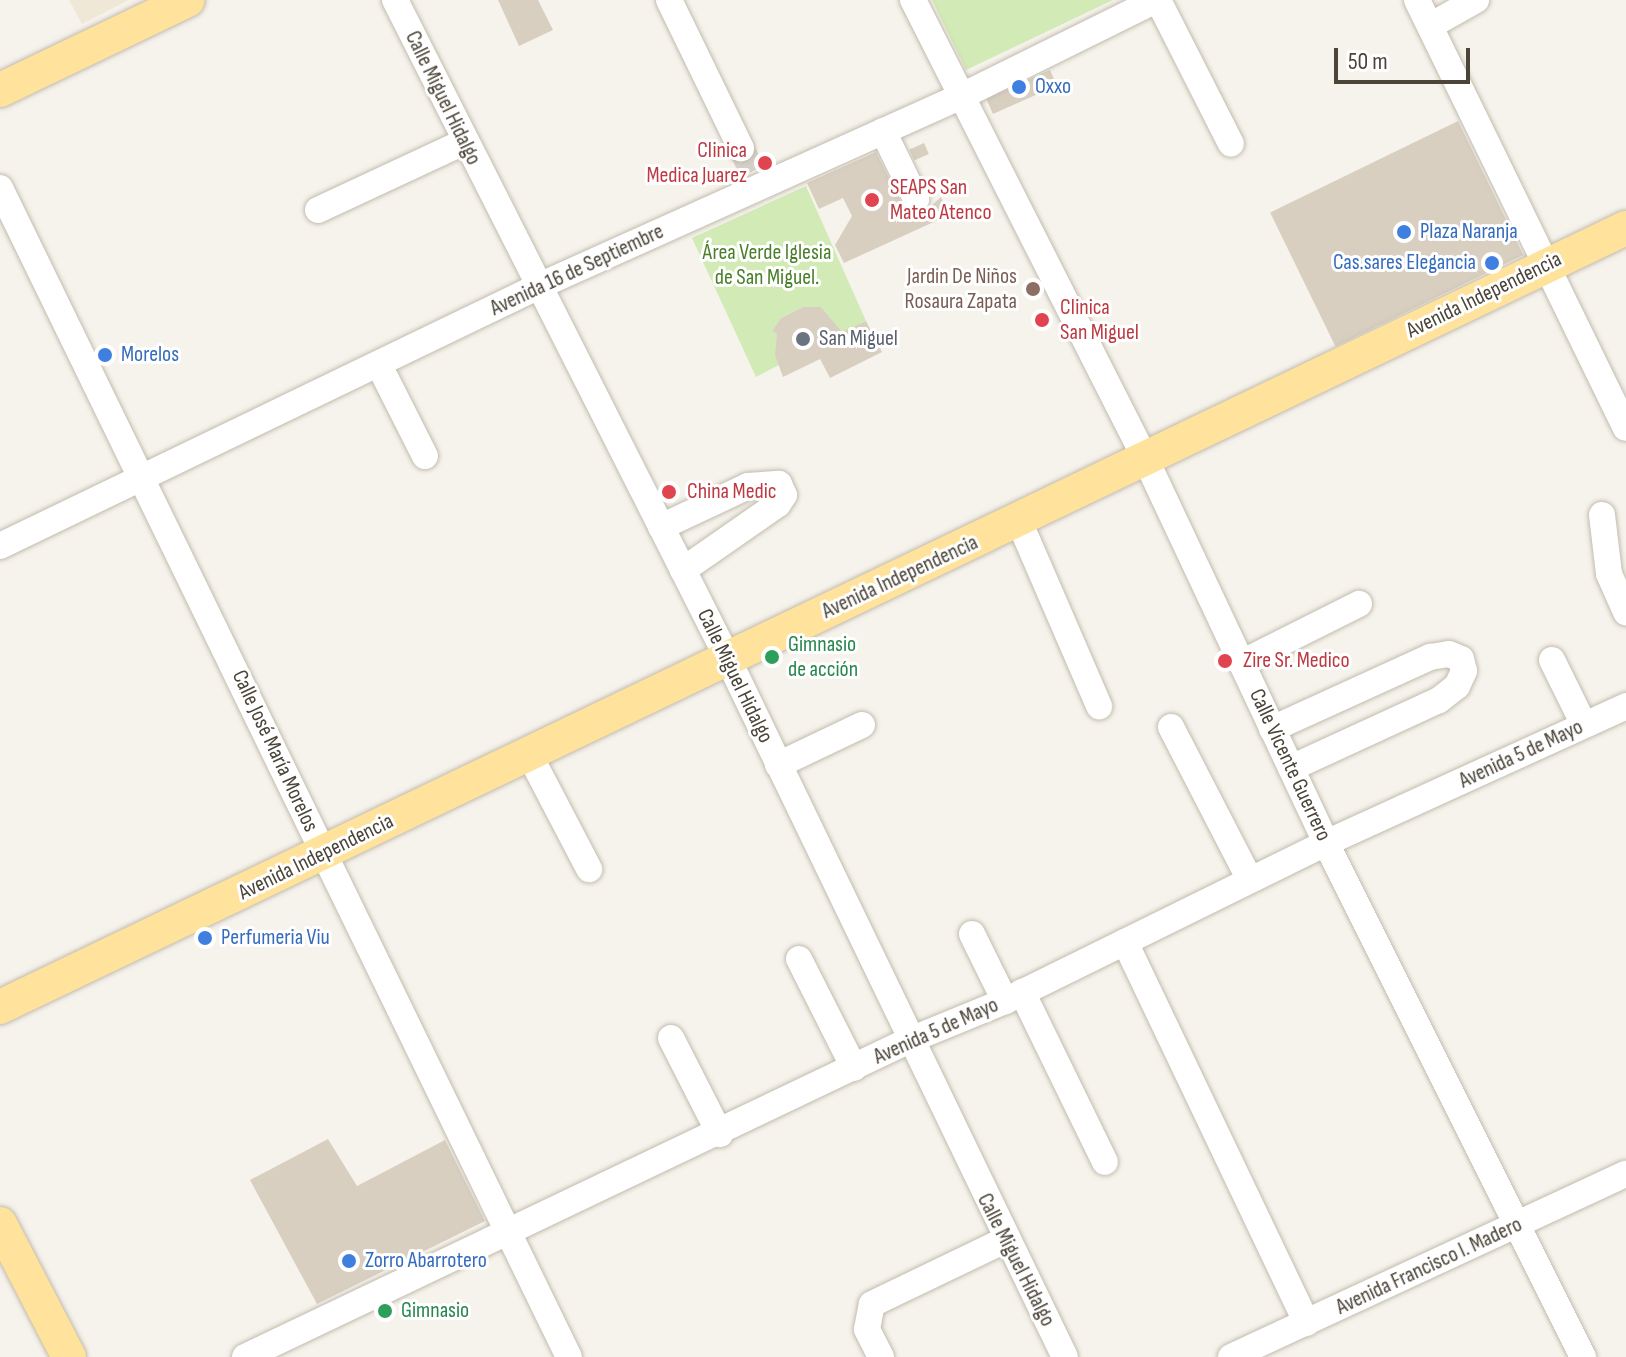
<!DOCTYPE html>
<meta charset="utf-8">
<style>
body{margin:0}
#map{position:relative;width:1626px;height:1357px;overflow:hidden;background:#f6f3ec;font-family:"Sofia Sans Condensed",sans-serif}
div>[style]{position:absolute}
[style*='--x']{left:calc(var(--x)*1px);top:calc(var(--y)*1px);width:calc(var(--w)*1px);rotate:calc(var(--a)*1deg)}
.education>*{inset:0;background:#efe8d6}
.green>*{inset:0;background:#d2eab5}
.building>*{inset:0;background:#d8cfc1;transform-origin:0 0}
.minor-tunnel>*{height:26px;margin-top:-13px;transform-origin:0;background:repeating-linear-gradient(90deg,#d4d0c8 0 26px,transparent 0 39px)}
.roads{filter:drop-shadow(0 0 2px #c2bbae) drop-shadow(0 0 2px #c2bbae)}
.minor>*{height:26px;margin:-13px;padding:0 13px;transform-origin:13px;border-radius:13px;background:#fff}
.major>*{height:34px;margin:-17px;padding:0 17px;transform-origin:17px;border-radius:17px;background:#ffe39c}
.dots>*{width:22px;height:22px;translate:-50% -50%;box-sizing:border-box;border:4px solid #fff;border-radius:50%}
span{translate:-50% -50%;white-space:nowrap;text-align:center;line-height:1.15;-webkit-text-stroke:6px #fff;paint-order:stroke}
.shop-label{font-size:22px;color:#366cbe}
.left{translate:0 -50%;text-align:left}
.right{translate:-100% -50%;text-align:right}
.street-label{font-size:22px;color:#4b4439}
.health-label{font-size:22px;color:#be3a42}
.park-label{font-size:22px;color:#4a7f2a}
.education-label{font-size:22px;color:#785e54}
.worship-label{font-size:22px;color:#5b616d}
.leisure-label{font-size:22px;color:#27864d}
.scale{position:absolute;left:1334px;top:48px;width:136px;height:36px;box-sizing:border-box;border:4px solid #4b4439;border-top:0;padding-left:10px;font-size:24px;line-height:28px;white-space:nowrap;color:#4b4439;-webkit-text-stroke:6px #fff;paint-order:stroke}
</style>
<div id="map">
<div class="education">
<i style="clip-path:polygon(69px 0,129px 0,82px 24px)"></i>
</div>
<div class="green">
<i style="clip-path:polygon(932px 0,1113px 0,966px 70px)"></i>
<i style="clip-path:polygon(806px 186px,866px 321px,842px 333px,821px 307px,803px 307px,781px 318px,772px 331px,777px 334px,779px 365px,756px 377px,692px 238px)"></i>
</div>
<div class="building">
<i style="clip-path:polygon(498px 0,538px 0,553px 30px,519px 46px)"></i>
<i style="left:1050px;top:70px;width:17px;height:70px;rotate:66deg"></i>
<i style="left:1458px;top:121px;width:149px;height:209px;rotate:64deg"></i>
<i style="left:924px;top:143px;width:12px;height:16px;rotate:66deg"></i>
<i style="clip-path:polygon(876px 152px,906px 212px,922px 214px,941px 197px,949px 215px,844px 263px,835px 245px,852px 216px,843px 198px,819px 209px,807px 183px)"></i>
<i style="clip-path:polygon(803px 307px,821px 307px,842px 332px,866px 321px,882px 352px,830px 378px,820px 359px,783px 377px,775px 355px,777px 334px,772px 331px,781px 318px)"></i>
<i style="clip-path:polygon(328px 1139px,357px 1186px,445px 1140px,485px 1221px,317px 1304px,250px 1180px)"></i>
</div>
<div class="minor-tunnel">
<i style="--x:741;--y:148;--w:32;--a:64"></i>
</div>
<div class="roads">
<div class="minor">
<i style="--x:395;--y:0;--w:736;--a:63.19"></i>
<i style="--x:727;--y:657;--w:777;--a:64.23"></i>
<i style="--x:669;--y:0;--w:165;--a:64.1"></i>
<i style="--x:913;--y:0;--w:518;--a:63.14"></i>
<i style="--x:1147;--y:462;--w:421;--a:64.8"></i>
<i style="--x:1326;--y:843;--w:575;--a:63.43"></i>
<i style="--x:1158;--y:0;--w:161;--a:63.1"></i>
<i style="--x:1417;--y:0;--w:476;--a:64"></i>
<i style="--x:1430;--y:26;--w:53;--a:-29.5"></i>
<i style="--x:883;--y:131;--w:76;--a:64.1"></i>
<i style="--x:0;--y:188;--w:1300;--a:64.05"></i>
<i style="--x:318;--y:210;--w:161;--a:-25"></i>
<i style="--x:379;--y:365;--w:102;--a:63.2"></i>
<i style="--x:1602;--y:515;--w:59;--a:83.2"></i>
<i style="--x:1609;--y:574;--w:42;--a:65.9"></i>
<i style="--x:1019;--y:521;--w:202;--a:66.6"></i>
<i style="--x:661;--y:527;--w:96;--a:-25.2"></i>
<i style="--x:748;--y:486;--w:31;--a:-4"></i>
<i style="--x:779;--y:484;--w:12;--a:66"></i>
<i style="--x:784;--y:495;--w:11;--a:124"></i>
<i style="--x:778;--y:504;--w:116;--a:145.2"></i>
<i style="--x:0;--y:546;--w:598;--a:-25.75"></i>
<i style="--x:539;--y:286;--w:466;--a:-24.2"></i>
<i style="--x:964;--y:95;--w:214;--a:-26.3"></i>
<i style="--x:1552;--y:660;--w:72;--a:63.8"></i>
<i style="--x:1241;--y:663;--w:132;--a:-26.6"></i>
<i style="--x:1171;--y:727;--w:172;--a:62.7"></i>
<i style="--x:1272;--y:729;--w:174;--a:-24.5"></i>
<i style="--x:1430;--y:657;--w:19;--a:-9"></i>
<i style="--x:1449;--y:654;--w:13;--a:23"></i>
<i style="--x:1461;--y:659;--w:12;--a:76"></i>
<i style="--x:1464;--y:671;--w:17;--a:115"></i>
<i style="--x:1457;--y:686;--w:23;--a:142"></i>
<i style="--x:1439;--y:700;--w:163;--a:155.3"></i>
<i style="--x:529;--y:754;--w:130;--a:62.4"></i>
<i style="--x:778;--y:765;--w:93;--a:-25.5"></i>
<i style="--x:972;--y:934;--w:75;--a:63.8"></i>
<i style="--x:1125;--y:942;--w:422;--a:64.5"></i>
<i style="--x:799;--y:959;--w:122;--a:63.2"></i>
<i style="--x:1022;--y:992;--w:189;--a:64"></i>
<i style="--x:671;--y:1038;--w:108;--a:63"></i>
<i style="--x:245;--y:1357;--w:737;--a:-25.49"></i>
<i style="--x:910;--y:1040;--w:103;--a:-22.3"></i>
<i style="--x:1005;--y:1001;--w:358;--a:-26.2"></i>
<i style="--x:1326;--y:843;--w:330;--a:-24.5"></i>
<i style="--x:881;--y:1357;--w:31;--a:-117"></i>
<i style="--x:867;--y:1329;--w:25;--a:-79"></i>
<i style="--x:872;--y:1304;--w:148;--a:-25.7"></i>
<i style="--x:1231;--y:1357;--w:435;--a:-24.9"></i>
</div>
<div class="major">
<i style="--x:0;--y:90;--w:208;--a:-25.6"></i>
<i style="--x:0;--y:1007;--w:1803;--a:-25.6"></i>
<i style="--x:0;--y:1224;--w:150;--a:62.6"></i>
</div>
</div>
<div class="dots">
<i style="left:1019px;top:87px;background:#3f7fe0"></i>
<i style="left:765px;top:163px;background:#e0444e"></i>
<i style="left:872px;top:200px;background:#e0444e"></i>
<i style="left:1404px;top:232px;background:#3f7fe0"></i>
<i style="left:1492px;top:263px;background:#3f7fe0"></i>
<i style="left:1033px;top:289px;background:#8d6e63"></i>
<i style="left:1042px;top:320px;background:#e0444e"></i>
<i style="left:803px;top:339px;background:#6b7280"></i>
<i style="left:105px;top:355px;background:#3f7fe0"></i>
<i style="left:669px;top:492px;background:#e0444e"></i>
<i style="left:772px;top:657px;background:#2e9e5b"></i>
<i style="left:1225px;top:661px;background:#e0444e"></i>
<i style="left:205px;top:938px;background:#3f7fe0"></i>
<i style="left:349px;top:1261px;background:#3f7fe0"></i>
<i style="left:385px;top:1311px;background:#2e9e5b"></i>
</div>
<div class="shop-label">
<span class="left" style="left:1035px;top:87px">Oxxo</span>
<span class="left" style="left:1420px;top:232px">Plaza Naranja</span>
<span class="right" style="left:1476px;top:263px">Cas.sares Elegancia</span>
<span class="left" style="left:121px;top:355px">Morelos</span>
<span class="left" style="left:221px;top:938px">Perfumeria Viu</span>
<span class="left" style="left:365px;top:1261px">Zorro Abarrotero</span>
</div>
<div class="street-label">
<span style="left:443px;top:98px;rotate:64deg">Calle Miguel Hidalgo</span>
<span style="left:577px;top:270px;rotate:-25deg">Avenida 16 de Septiembre</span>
<span style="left:1484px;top:295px;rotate:-26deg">Avenida Independencia</span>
<span style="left:900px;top:577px;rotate:-25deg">Avenida Independencia</span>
<span style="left:735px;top:676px;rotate:64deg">Calle Miguel Hidalgo</span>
<span style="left:275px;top:751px;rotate:65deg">Calle José María Morelos</span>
<span style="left:1521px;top:754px;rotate:-25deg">Avenida 5 de Mayo</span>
<span style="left:1290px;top:765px;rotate:65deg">Calle Vicente Guerrero</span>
<span style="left:316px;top:857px;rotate:-26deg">Avenida Independencia</span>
<span style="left:936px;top:1031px;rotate:-24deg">Avenida 5 de Mayo</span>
<span style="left:1016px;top:1260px;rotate:63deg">Calle Miguel Hidalgo</span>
<span style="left:1429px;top:1266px;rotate:-25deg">Avenida Francisco I. Madero</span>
</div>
<div class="health-label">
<span class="right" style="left:747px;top:163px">Clinica<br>Medica Juarez</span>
<span class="left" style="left:890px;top:200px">SEAPS San<br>Mateo Atenco</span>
<span class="left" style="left:1060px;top:320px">Clinica<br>San Miguel</span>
<span class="left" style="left:687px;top:492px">China Medic</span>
<span class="left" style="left:1243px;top:661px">Zire Sr. Medico</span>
</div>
<div class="park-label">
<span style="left:767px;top:265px">Área Verde Iglesia<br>de San Miguel.</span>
</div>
<div class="education-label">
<span class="right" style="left:1017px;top:289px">Jardin De Niños<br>Rosaura Zapata</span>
</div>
<div class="worship-label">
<span class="left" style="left:819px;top:339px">San Miguel</span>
</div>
<div class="leisure-label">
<span class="left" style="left:788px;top:657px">Gimnasio<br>de acción</span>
<span class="left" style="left:401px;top:1311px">Gimnasio</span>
</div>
<div class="scale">50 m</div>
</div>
